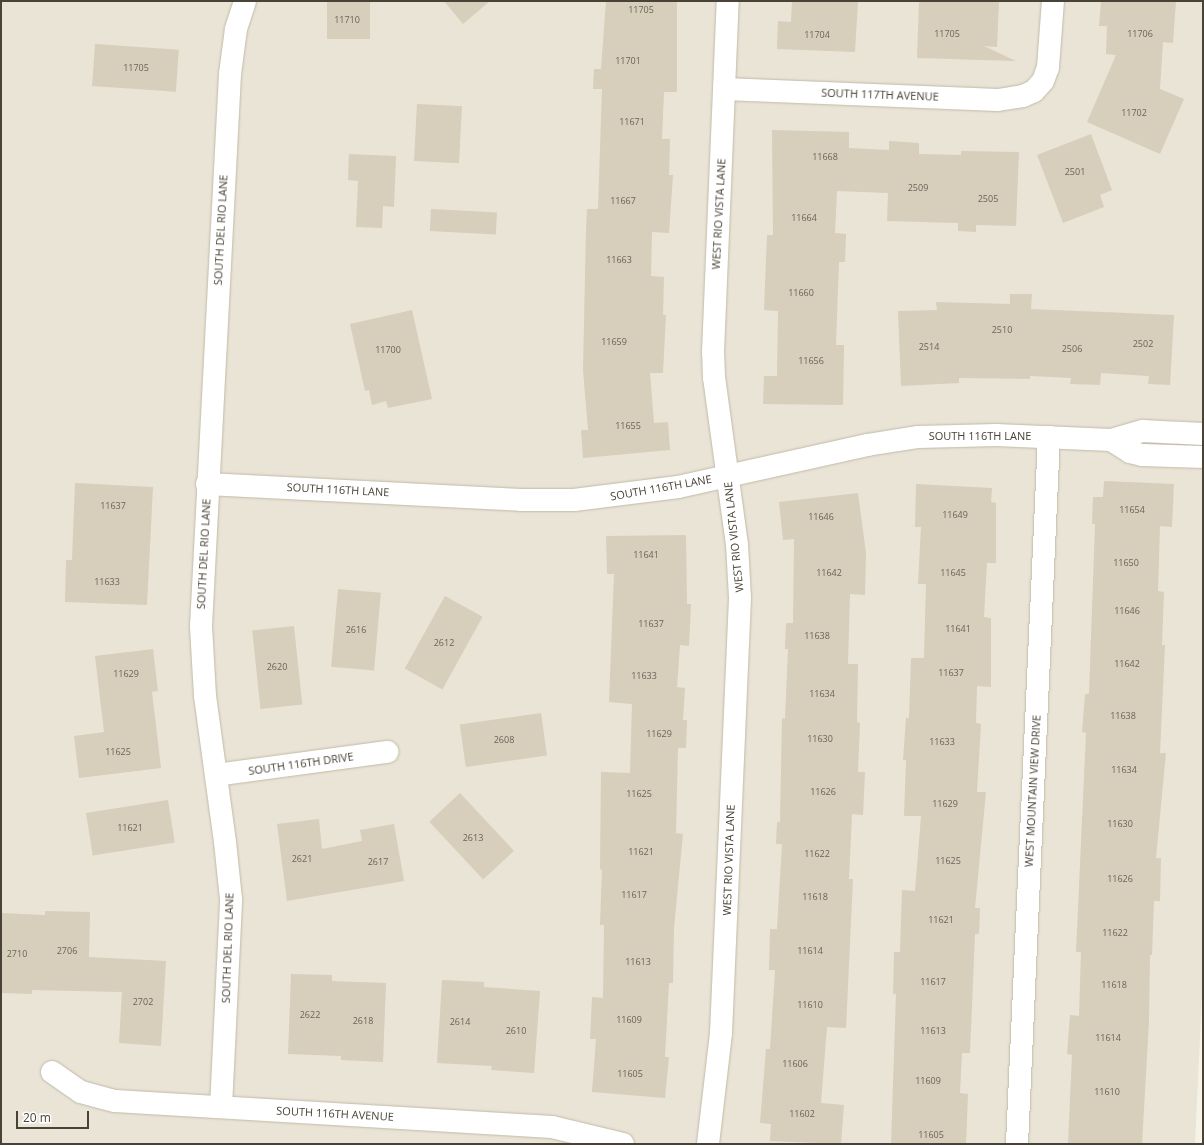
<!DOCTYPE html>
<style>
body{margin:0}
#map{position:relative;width:1204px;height:1145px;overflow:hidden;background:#f5f2e8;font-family:"Open Sans",sans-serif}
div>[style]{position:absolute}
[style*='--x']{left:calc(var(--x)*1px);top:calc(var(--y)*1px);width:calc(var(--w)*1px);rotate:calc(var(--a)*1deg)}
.residential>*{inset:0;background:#e9e4d5}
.building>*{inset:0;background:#d7cebc;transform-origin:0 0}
.roads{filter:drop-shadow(0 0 1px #c1baa9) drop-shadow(0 0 1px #c1baa9)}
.minor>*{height:22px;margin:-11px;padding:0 11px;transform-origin:11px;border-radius:11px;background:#fff}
span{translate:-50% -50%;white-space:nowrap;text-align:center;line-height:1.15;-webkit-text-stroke:3px #fff;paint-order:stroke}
.number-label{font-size:9px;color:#6c6558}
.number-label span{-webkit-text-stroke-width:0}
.street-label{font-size:11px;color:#494236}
.frame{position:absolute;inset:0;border:2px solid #494236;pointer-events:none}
.scale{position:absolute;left:16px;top:1111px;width:73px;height:18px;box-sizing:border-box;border:2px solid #494236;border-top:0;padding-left:5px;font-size:12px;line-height:14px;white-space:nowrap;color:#494236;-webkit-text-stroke:3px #fff;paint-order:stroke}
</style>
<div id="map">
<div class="residential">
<i style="clip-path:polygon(1px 1px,1203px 1px,1203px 974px,1195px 1144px,1px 1144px)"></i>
</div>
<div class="building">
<i style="left:327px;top:1px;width:43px;height:38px"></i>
<i style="clip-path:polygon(444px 1px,490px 1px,463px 24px)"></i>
<i style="clip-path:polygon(606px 1px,677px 1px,677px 92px,664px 92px,662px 139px,670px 139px,669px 175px,673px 175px,669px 233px,652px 232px,651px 276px,664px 277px,663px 315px,666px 315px,663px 373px,650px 373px,654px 423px,668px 422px,670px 450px,583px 458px,581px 430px,588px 430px,583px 370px,586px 229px,587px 209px,598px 209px,602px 89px,593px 89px,594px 69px,601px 69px)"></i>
<i style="clip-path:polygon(792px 1px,858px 1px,855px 52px,777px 49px,778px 21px,791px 22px)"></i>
<i style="clip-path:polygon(919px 1px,999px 2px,997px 47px,984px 46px,1016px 61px,917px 58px)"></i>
<i style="clip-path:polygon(1101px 1px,1176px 1px,1173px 43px,1163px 42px,1160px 89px,1184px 99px,1160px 154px,1087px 122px,1116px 55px,1106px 54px,1107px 26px,1099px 26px)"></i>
<i style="left:95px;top:44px;width:84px;height:42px;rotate:4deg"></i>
<i style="left:417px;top:104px;width:45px;height:57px;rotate:3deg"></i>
<i style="clip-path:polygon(772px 130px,849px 132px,849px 148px,889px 150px,889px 141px,919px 143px,919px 154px,961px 155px,961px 151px,1019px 152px,1016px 226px,976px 225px,976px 232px,958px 231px,958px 223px,887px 221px,888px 193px,837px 191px,835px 233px,846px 234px,845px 262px,839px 262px,836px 345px,844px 345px,843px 405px,763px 404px,764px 376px,777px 376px,778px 311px,764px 310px,767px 235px,773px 235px)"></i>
<i style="clip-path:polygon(1091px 134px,1112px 190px,1100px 195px,1104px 207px,1063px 223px,1037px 155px)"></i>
<i style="clip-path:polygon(349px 154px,396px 156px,394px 207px,383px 206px,382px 228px,356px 227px,358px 181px,348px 180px)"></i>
<i style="left:431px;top:209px;width:66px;height:22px;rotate:3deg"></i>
<i style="clip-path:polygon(1010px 294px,1032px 294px,1031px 309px,1174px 315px,1170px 385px,1148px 384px,1149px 376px,1101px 373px,1100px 385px,1070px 384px,1071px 378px,1030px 376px,1030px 379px,959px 378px,959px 383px,901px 386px,898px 311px,937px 310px,936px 302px,1010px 304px)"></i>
<i style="clip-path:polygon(412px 310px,432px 399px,388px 408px,386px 401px,372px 405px,369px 390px,365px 391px,350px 324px)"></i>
<i style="clip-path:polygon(1104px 481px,1174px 484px,1172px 527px,1160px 526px,1158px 591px,1164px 592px,1162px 645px,1165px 645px,1160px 753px,1166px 753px,1156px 858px,1161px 858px,1160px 901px,1154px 901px,1152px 955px,1150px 955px,1149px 1021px,1142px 1144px,1068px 1144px,1072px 1055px,1067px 1054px,1070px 1015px,1079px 1016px,1081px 952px,1076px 952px,1086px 733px,1082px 732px,1085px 694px,1089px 694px,1095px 524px,1092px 524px,1093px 497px,1103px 497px)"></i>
<i style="clip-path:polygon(75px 483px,153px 487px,147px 605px,65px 602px,66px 560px,72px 560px)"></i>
<i style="clip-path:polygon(916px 484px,992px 488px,991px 502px,996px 503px,996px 563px,987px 563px,984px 617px,991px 618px,991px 687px,977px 686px,976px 723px,981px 724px,977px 792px,986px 792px,975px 908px,980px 908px,979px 934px,975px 934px,970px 1053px,962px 1053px,960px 1093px,968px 1094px,966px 1144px,891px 1144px,896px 994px,893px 994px,894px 952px,900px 952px,902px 890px,915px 891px,921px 816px,904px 816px,906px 760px,903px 760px,906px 718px,909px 718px,911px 658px,924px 658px,926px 584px,918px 584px,921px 527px,915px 527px)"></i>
<i style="clip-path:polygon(858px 493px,866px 553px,865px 595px,850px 594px,848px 664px,858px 664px,857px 722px,860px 723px,858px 772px,865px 772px,863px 815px,852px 814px,849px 879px,853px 879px,846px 1028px,827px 1027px,821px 1103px,844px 1105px,841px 1144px,770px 1141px,771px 1124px,760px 1123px,766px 1049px,770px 1049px,775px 970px,769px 970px,770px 929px,777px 929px,782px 844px,776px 844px,777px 822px,780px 822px,782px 718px,785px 719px,788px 649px,785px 649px,786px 623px,793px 623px,794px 539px,783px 540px,779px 502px)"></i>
<i style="clip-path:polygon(686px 535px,687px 604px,691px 604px,689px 646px,680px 645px,677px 687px,685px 688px,683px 720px,687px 720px,686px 748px,678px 748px,676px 833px,683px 834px,674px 928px,673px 983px,669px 983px,665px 1057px,669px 1057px,665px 1098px,592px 1092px,596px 1039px,590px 1039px,592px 997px,603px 998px,604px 925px,600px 925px,602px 870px,600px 869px,601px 772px,630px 773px,632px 704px,609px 702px,614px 574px,607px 574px,606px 536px)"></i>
<i style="left:338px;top:589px;width:43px;height:78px;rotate:5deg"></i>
<i style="left:445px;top:596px;width:43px;height:83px;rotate:29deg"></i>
<i style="left:294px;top:626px;width:79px;height:42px;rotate:84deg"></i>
<i style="clip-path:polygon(153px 649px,158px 691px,152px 692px,161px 768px,79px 778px,74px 736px,104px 732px,95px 656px)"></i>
<i style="left:541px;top:713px;width:43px;height:82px;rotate:82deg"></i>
<i style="left:460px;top:793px;width:79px;height:42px;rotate:47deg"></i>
<i style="left:168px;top:800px;width:43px;height:83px;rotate:81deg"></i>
<i style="clip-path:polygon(319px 819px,322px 849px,362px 841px,360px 830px,394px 824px,404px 881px,287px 901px,277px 824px)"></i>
<i style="clip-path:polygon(45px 911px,90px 912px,89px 957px,166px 961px,161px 1046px,119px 1043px,122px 992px,32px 990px,32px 994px,1px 993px,1px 913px,45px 915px)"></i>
<i style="clip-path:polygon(291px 974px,332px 975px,332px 981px,386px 983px,383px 1062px,341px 1060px,341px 1056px,288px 1054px)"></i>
<i style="clip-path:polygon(442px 980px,484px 982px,484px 987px,540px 991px,534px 1073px,491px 1070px,492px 1066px,437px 1063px)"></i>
</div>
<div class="roads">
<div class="minor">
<i style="--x:724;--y:89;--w:274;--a:2.3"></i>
<i style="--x:998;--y:100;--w:25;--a:-9"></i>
<i style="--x:1023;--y:96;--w:12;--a:-24"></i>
<i style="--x:1034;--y:91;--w:13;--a:-48"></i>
<i style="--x:1043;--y:81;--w:15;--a:-70"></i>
<i style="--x:1048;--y:67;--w:66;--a:-85.7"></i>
<i style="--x:1111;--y:440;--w:22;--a:32"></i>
<i style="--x:1130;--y:452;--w:12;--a:14"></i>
<i style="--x:1142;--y:455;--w:61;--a:1.9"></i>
<i style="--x:207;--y:484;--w:314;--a:2.9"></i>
<i style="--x:521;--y:500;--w:53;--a:0"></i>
<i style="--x:574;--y:500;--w:105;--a:-7.1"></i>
<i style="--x:678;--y:487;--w:194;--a:-12.5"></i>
<i style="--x:867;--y:445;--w:52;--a:-8.9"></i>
<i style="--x:918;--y:437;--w:78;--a:-1.5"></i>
<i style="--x:996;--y:435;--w:115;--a:2.5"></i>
<i style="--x:1111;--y:440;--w:33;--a:-16"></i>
<i style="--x:1143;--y:431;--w:60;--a:2.9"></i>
<i style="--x:216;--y:775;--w:173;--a:-7.7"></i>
<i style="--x:52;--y:1072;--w:35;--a:35"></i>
<i style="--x:81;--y:1092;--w:35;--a:15"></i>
<i style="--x:115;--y:1101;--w:438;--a:3.4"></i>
<i style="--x:552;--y:1127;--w:73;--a:13.5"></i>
<i style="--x:221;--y:1107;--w:208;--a:-87.2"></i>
<i style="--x:231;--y:899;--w:57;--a:-96"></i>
<i style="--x:225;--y:842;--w:147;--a:-97.8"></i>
<i style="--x:205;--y:696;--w:70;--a:-93.3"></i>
<i style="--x:201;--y:626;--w:553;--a:-86.99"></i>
<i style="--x:230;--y:74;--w:45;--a:-82.4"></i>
<i style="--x:236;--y:29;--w:29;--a:-72"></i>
<i style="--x:708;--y:1144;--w:112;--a:-83.3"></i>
<i style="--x:721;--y:1033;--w:435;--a:-87.5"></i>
<i style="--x:740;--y:598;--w:53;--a:-93.2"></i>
<i style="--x:737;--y:545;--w:169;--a:-97.8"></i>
<i style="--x:714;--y:378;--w:26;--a:-92"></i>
<i style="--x:713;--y:352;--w:351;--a:-87.6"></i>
<i style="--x:1017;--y:1144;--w:708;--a:-87.41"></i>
</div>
</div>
<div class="number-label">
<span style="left:641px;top:10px">11705</span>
<span style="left:347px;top:20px">11710</span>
<span style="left:947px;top:34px">11705</span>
<span style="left:1140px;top:34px">11706</span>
<span style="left:817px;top:35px">11704</span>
<span style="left:628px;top:61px">11701</span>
<span style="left:136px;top:68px">11705</span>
<span style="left:1134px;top:113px">11702</span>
<span style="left:632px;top:122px">11671</span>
<span style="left:825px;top:157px">11668</span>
<span style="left:1075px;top:172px">2501</span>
<span style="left:918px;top:188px">2509</span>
<span style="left:988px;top:199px">2505</span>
<span style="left:623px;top:201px">11667</span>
<span style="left:804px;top:218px">11664</span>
<span style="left:619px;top:260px">11663</span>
<span style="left:801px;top:293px">11660</span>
<span style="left:1002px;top:330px">2510</span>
<span style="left:614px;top:342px">11659</span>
<span style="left:1143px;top:344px">2502</span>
<span style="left:929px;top:347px">2514</span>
<span style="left:1072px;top:349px">2506</span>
<span style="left:388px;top:350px">11700</span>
<span style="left:811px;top:361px">11656</span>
<span style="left:628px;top:426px">11655</span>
<span style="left:113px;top:506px">11637</span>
<span style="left:1132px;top:510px">11654</span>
<span style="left:955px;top:515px">11649</span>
<span style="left:821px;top:517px">11646</span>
<span style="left:646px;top:555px">11641</span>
<span style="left:1126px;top:563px">11650</span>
<span style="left:829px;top:573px">11642</span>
<span style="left:953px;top:573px">11645</span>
<span style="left:107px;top:582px">11633</span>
<span style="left:1127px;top:611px">11646</span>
<span style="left:651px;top:624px">11637</span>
<span style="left:958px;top:629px">11641</span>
<span style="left:356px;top:630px">2616</span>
<span style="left:817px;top:636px">11638</span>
<span style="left:444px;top:643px">2612</span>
<span style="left:1127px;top:664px">11642</span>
<span style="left:277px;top:667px">2620</span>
<span style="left:951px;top:673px">11637</span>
<span style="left:126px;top:674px">11629</span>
<span style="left:644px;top:676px">11633</span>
<span style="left:822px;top:694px">11634</span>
<span style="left:1123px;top:716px">11638</span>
<span style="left:659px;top:734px">11629</span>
<span style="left:820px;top:739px">11630</span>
<span style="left:504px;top:740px">2608</span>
<span style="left:942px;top:742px">11633</span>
<span style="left:118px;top:752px">11625</span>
<span style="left:1124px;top:770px">11634</span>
<span style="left:823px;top:792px">11626</span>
<span style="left:639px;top:794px">11625</span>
<span style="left:945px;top:804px">11629</span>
<span style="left:1120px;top:824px">11630</span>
<span style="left:130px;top:828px">11621</span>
<span style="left:473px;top:838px">2613</span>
<span style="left:641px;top:852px">11621</span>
<span style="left:817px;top:854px">11622</span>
<span style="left:302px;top:859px">2621</span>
<span style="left:948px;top:861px">11625</span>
<span style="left:378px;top:862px">2617</span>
<span style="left:1120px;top:879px">11626</span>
<span style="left:634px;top:895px">11617</span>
<span style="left:815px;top:897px">11618</span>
<span style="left:941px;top:920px">11621</span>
<span style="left:1115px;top:933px">11622</span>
<span style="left:67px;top:951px">2706</span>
<span style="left:810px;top:951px">11614</span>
<span style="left:17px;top:954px">2710</span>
<span style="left:638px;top:962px">11613</span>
<span style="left:933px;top:982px">11617</span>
<span style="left:1114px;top:985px">11618</span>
<span style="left:143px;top:1002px">2702</span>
<span style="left:810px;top:1005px">11610</span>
<span style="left:310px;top:1015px">2622</span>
<span style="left:629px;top:1020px">11609</span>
<span style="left:363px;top:1021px">2618</span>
<span style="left:460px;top:1022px">2614</span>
<span style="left:516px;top:1031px">2610</span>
<span style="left:933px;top:1031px">11613</span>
<span style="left:1108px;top:1038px">11614</span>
<span style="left:795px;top:1064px">11606</span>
<span style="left:630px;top:1074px">11605</span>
<span style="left:928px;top:1081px">11609</span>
<span style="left:1107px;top:1092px">11610</span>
<span style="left:802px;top:1114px">11602</span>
<span style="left:931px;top:1135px">11605</span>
</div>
<div class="street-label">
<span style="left:880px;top:95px;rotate:2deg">SOUTH 117TH AVENUE</span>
<span style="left:719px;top:214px;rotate:-87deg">WEST RIO VISTA LANE</span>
<span style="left:221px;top:230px;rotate:-87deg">SOUTH DEL RIO LANE</span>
<span style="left:980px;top:436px">SOUTH 116TH LANE</span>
<span style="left:661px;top:488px;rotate:-10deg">SOUTH 116TH LANE</span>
<span style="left:338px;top:490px;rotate:3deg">SOUTH 116TH LANE</span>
<span style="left:734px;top:537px;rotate:-96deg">WEST RIO VISTA LANE</span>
<span style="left:204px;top:554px;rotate:-87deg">SOUTH DEL RIO LANE</span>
<span style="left:301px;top:764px;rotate:-8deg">SOUTH 116TH DRIVE</span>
<span style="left:1033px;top:791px;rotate:-87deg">WEST MOUNTAIN VIEW DRIVE</span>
<span style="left:729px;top:860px;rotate:-88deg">WEST RIO VISTA LANE</span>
<span style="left:228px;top:948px;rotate:-88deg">SOUTH DEL RIO LANE</span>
<span style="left:335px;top:1114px;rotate:3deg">SOUTH 116TH AVENUE</span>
</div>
<div class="frame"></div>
<div class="scale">20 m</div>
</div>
